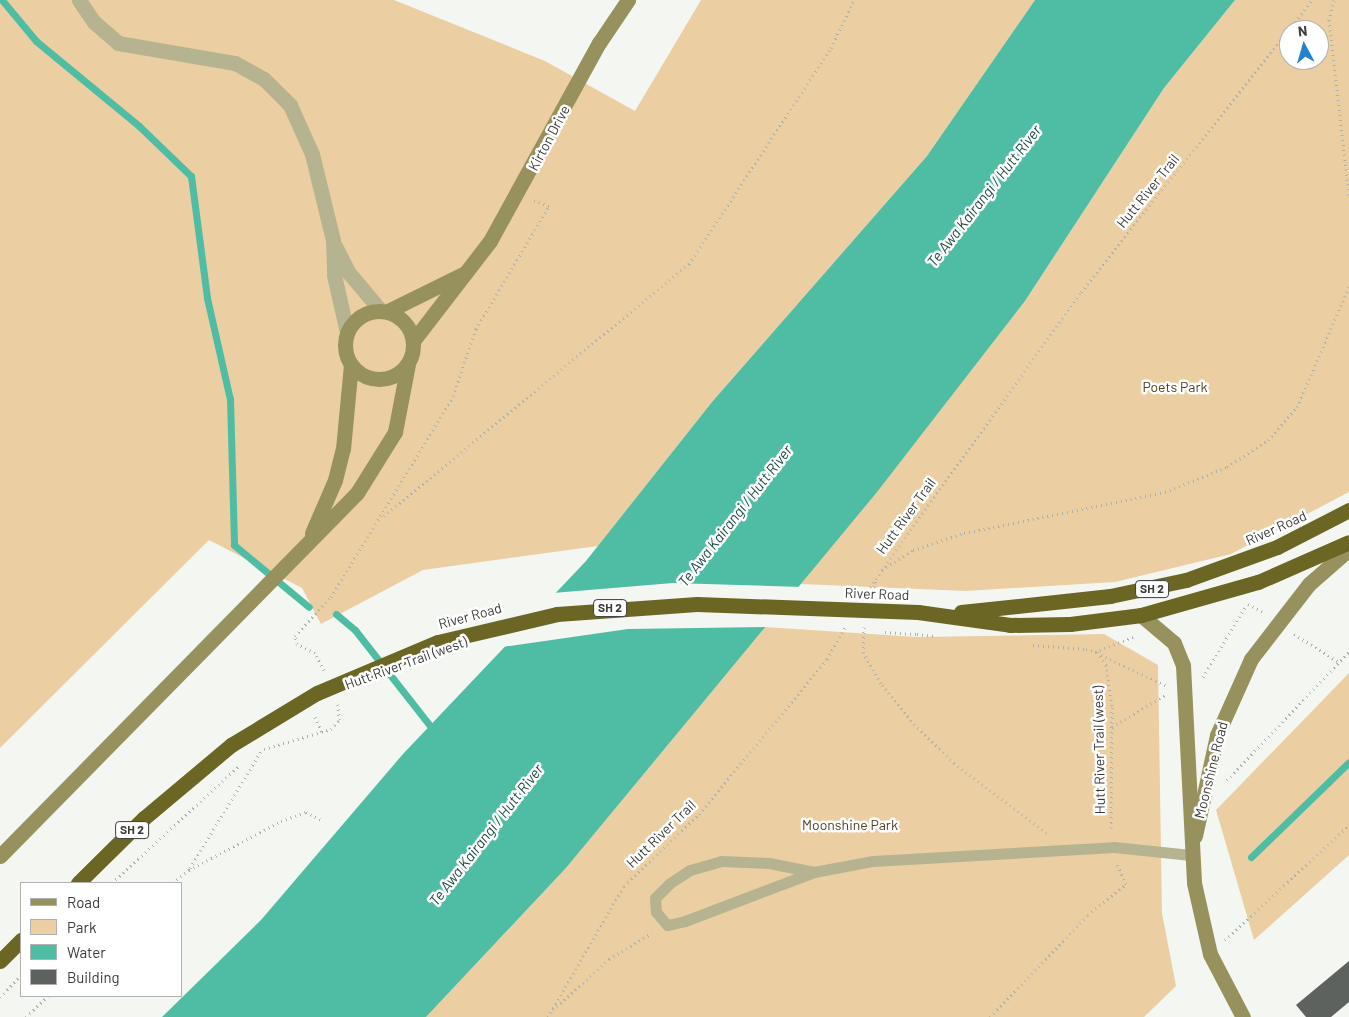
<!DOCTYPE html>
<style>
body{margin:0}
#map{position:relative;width:1349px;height:1017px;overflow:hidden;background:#f4f7f1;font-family:Barlow,sans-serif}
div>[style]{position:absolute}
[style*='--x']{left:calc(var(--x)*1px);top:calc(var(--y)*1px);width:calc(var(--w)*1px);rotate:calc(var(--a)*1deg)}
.green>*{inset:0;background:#ebcfa2}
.water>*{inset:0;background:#4fbda4}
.pier>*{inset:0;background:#f4f7f1}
.stream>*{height:7px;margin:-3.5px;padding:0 3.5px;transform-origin:3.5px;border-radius:3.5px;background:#4fbda4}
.building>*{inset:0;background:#5d625e}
.path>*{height:3px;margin-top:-1.5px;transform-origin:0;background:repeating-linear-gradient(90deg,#adb0ab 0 1px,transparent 0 5px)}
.lane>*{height:11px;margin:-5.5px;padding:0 5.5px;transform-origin:5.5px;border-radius:5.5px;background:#b6b390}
.street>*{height:15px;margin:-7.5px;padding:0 7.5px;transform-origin:7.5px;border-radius:7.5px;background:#b6b390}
.secondary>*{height:15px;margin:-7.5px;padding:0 7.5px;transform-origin:7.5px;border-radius:7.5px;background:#97925d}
.secondary>.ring{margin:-7.5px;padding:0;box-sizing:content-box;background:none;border:15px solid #97925d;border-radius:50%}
.highway>*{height:15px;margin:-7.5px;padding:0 7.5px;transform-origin:7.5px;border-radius:7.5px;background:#6c6625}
.path-bridge>*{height:3px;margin-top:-1.5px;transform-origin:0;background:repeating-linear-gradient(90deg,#adb0ab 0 1px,transparent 0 5px)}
.highway-bridge>*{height:15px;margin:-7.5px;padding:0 7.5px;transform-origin:7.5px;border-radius:7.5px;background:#6c6625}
span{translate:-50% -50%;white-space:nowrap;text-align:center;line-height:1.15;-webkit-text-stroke:5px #fff;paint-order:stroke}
.shield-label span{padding:1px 4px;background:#fff;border:1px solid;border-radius:4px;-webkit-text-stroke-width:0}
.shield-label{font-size:12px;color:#3b3c3a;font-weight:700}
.street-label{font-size:14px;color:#3b3c3a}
.park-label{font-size:14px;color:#52401f}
.water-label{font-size:15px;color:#1d4d42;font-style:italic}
.legend{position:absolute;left:20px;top:882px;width:162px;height:115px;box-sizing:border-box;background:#fff;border:1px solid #b1b1b0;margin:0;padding:6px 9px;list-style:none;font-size:15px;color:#3b3c3a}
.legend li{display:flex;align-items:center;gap:10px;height:25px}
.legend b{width:25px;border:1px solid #b1b1b0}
.north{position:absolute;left:1279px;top:20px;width:50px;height:50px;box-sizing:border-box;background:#fff;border:1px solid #b1b1b0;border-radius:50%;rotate:354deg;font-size:14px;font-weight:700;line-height:20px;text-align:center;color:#3b3c3a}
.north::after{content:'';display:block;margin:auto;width:18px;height:22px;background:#2282ce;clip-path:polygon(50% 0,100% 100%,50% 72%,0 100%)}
</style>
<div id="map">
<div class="green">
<i style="clip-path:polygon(0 0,394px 0,545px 61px,635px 111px,701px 0,1035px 0,927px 156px,712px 402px,598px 546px,423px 570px,321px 624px,302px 588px,209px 540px,0 748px)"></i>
<i style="clip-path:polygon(evenodd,1235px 0,1349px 0,1349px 492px,1231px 554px,1115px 582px,966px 591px,801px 584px,1025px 301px,1164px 88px,1235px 0,1289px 30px,1319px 30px,1319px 60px,1289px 60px,1289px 30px)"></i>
<i style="clip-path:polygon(765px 627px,917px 637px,1104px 634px,1158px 665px,1162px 913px,1176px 986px,1144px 1017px,426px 1017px,566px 868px)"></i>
<i style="clip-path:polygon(1349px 673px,1349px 855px,1254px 940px,1216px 810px)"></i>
</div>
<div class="water">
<i style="clip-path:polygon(1035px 0,1235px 0,1164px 88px,1025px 301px,877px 492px,566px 868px,426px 1017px,162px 1017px,261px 920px,403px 754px,586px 561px,712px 402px,927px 156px)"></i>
</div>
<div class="pier">
<i style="clip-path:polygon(673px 583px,802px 587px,768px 627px,628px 629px,502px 647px,553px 593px)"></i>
</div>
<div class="stream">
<i style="--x:2;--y:0;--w:53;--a:50.3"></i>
<i style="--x:36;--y:41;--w:134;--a:39.5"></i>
<i style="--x:139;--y:126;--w:72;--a:43.9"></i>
<i style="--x:191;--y:176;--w:123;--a:82.5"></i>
<i style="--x:207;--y:298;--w:104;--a:77.2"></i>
<i style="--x:230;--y:399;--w:146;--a:88.4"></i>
<i style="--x:234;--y:545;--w:97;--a:39.6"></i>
<i style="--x:336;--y:614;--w:25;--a:40"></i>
<i style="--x:355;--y:630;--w:130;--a:51.9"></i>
<i style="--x:1251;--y:857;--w:136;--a:-44.1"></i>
</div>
<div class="building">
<i style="clip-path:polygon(1349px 961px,1349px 1002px,1331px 1017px,1306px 1017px,1296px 1005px)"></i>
</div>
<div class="path">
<i style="--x:1334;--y:0;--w:21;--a:104"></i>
<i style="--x:1329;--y:20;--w:177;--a:83.5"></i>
<i style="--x:1289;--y:30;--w:38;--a:-53"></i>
<i style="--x:384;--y:516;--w:396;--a:-39.6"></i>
<i style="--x:689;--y:264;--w:258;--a:-56.7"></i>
<i style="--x:831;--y:48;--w:53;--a:-64.4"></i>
<i style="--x:882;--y:570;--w:37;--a:-33"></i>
<i style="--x:913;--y:550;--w:54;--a:-18.4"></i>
<i style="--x:964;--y:533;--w:205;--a:-11.5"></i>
<i style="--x:1165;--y:492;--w:67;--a:-22"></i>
<i style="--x:1227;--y:467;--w:49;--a:-33.4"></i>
<i style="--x:1268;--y:440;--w:44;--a:-48.7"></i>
<i style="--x:1297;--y:407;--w:131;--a:-66.6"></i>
<i style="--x:867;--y:591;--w:368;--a:-54.4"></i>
<i style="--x:1081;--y:292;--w:335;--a:-51.6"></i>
<i style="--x:873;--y:592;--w:13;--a:-77"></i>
<i style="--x:1248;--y:604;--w:19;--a:28"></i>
<i style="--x:864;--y:627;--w:25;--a:92"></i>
<i style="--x:863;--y:652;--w:38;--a:60"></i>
<i style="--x:882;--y:685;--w:50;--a:50.6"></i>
<i style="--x:914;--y:724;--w:56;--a:44.3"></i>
<i style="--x:954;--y:763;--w:116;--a:37"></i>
<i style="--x:917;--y:634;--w:17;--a:7"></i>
<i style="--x:1294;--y:634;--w:53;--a:31.9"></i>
<i style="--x:1033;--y:645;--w:53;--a:4.3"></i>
<i style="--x:1086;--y:649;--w:11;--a:15"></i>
<i style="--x:1097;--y:652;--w:16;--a:55"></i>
<i style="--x:1106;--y:665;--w:42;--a:81.9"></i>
<i style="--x:1112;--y:707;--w:123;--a:90.5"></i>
<i style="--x:1095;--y:652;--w:41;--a:-21.5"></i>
<i style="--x:1101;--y:655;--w:71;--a:25.1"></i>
<i style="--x:324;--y:670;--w:19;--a:-118"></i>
<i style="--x:315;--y:653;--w:20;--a:-153"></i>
<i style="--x:297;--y:644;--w:8;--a:-104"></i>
<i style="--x:295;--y:636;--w:53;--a:-47.3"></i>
<i style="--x:331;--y:597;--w:235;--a:-58.7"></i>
<i style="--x:453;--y:396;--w:71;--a:-71.1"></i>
<i style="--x:476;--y:329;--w:143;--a:-59.3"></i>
<i style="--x:549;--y:206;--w:17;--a:-159"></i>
<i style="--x:1203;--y:677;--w:83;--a:-58.8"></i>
<i style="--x:315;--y:717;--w:17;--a:65"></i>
<i style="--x:1112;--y:727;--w:64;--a:-31"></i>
<i style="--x:264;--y:749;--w:70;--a:-16.6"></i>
<i style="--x:331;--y:729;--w:12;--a:-48"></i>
<i style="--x:339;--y:720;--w:16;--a:-94"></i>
<i style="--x:1227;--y:780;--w:177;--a:-46.4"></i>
<i style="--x:190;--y:868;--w:137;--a:-58.7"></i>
<i style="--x:112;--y:883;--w:173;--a:-42.7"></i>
<i style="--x:173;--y:883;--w:21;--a:-39"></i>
<i style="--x:189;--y:870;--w:104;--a:-28"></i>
<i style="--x:281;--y:821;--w:27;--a:-20"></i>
<i style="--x:306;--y:812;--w:19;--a:28"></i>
<i style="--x:1225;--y:940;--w:169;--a:-42.8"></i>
<i style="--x:0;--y:997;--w:30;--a:-46"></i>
<i style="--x:553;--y:1010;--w:76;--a:-42.3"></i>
<i style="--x:609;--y:959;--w:50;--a:-31.2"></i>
<i style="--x:26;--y:1017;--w:30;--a:-44"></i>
<i style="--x:548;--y:1017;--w:151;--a:-59.9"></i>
<i style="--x:624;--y:886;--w:104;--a:-43.8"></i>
<i style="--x:699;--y:814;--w:201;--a:-50.4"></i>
<i style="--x:827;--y:659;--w:36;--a:-60"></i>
<i style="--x:990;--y:1017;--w:141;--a:-46.1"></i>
<i style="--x:1088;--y:915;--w:49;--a:-39.2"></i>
<i style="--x:1126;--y:884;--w:23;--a:-115"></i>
</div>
<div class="lane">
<i style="--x:814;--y:872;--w:138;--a:159.2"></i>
<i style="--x:685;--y:921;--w:18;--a:167"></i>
<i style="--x:667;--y:925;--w:17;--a:-130"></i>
<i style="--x:656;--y:912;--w:14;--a:-94"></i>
<i style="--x:655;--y:898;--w:21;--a:-45"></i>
<i style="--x:670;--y:883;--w:24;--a:-33"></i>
<i style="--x:690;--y:870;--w:32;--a:-16"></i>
<i style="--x:721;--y:861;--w:48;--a:2.4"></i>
<i style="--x:769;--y:863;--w:46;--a:11.3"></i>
<i style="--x:814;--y:872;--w:60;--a:-10.6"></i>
<i style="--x:873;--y:861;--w:241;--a:-3.3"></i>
<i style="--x:1114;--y:847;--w:77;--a:5.9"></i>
</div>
<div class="street">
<i style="--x:79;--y:0;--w:27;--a:56"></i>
<i style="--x:94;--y:22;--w:32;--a:41"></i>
<i style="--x:118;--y:43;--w:119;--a:9.7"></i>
<i style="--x:235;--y:63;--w:33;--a:29"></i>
<i style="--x:264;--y:79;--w:37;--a:45"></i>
<i style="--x:290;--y:105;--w:54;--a:65.8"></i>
<i style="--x:312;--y:154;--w:89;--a:76.3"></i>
<i style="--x:333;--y:240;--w:35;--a:88"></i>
<i style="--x:334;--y:275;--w:58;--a:77.2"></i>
<i style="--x:335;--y:246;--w:30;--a:63"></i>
<i style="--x:349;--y:273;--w:50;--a:49.9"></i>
</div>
<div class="secondary">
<i class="ring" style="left:345px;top:311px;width:53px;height:53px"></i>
<i style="--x:388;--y:311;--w:86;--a:-26.3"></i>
<i style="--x:413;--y:341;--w:126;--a:-52.4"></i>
<i style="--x:490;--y:241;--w:226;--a:-61.2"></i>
<i style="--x:599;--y:43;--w:52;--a:-56"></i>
<i style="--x:312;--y:533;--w:58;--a:-66.5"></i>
<i style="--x:335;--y:480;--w:32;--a:-76"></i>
<i style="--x:343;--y:449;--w:84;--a:-84.6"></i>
<i style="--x:1141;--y:615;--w:43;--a:40.3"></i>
<i style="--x:1174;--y:643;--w:24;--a:68"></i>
<i style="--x:1183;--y:665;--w:218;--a:87.1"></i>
<i style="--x:1194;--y:883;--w:73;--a:77.3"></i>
<i style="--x:1210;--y:954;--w:71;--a:62.4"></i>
<i style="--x:1195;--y:836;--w:103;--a:-77.7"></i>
<i style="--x:1217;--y:735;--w:83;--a:-65.9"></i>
<i style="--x:1251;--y:659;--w:95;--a:-52.3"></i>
<i style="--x:1309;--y:584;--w:53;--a:-41.2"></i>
<i style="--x:0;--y:856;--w:509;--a:-45.48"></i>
<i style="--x:357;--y:493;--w:72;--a:-58.1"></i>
<i style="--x:395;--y:432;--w:69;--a:-79.2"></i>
</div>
<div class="highway">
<i style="--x:918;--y:612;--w:93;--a:8"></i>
<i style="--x:1010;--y:625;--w:60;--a:-1"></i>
<i style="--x:1070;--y:624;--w:72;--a:-7.2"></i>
<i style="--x:1141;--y:615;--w:122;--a:-15.8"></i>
<i style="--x:1258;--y:582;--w:99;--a:-23.7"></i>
<i style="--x:961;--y:612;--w:150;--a:-6.1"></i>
<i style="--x:1110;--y:596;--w:78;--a:-11.9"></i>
<i style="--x:1186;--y:580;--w:97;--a:-19.9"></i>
<i style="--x:1277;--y:547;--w:81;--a:-27.2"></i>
<i style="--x:78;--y:883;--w:93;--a:-44.6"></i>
<i style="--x:144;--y:818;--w:114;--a:-40"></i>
<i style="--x:231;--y:745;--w:100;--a:-31.2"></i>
<i style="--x:0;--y:961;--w:30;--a:-45"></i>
</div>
<div class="path-bridge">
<i style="--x:885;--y:632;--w:32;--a:4"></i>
</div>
<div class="highway-bridge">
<i style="--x:317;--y:693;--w:131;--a:-22.9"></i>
<i style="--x:438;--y:642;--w:122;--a:-13.2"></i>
<i style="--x:557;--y:614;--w:140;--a:-4.1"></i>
<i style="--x:697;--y:604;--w:221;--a:2.1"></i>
</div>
<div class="shield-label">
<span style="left:1152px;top:589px">SH 2</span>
<span style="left:610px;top:608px">SH 2</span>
<span style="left:132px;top:830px">SH 2</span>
</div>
<div class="street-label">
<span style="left:549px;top:138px;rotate:-62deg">Kirton Drive</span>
<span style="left:1148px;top:191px;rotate:-51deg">Hutt River Trail</span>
<span style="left:906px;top:516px;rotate:-54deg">Hutt River Trail</span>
<span style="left:1276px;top:528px;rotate:-24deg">River Road</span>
<span style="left:877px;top:594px;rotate:2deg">River Road</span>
<span style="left:470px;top:616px;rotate:-15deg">River Road</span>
<span style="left:406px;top:663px;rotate:-20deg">Hutt River Trail (west)</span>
<span style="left:1099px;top:750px;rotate:-91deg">Hutt River Trail (west)</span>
<span style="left:1211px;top:770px;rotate:-76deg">Moonshine Road</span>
<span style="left:661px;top:834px;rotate:-44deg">Hutt River Trail</span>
</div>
<div class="park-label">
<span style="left:1175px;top:387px">Poets Park</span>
<span style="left:850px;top:825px">Moonshine Park</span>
</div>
<div class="water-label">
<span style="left:984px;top:196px;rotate:-52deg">Te Awa Kairangi / Hutt River</span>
<span style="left:735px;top:516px;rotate:-52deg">Te Awa Kairangi / Hutt River</span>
<span style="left:486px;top:835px;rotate:-52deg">Te Awa Kairangi / Hutt River</span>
</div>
<ul class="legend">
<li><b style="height:6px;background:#97925d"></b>Road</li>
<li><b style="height:14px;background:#ebcfa2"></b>Park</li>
<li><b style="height:14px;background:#4fbda4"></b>Water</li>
<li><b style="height:14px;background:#5d625e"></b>Building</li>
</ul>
<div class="north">N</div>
</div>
